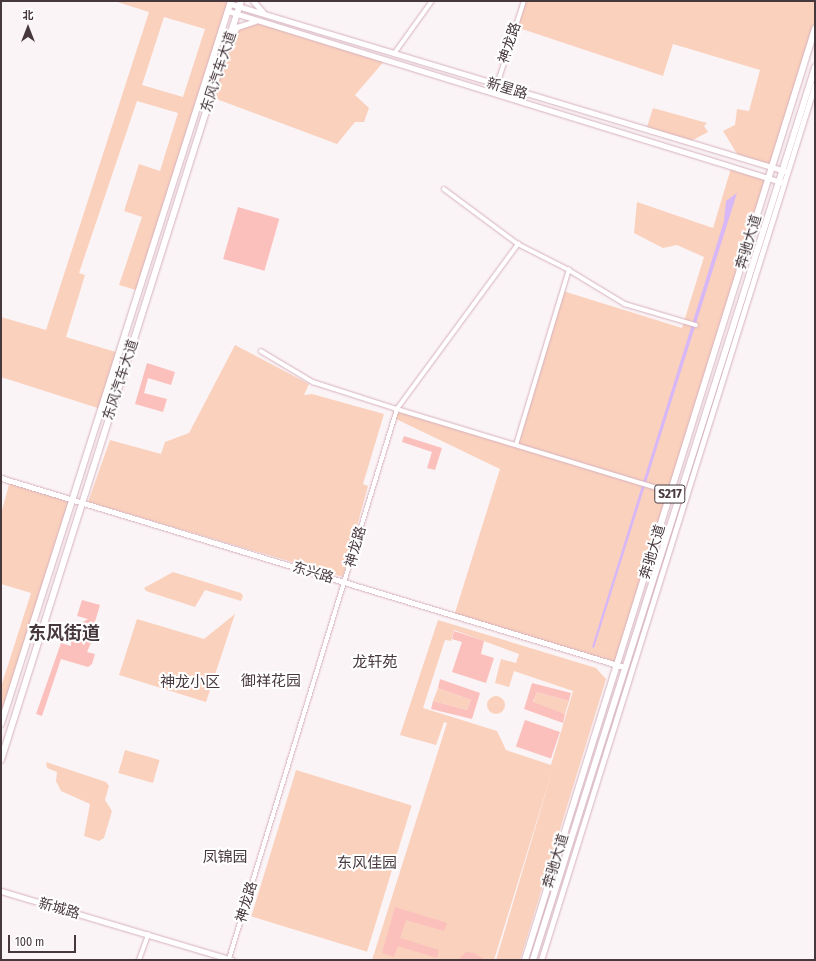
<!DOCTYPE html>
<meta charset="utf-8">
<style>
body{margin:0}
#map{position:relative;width:816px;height:961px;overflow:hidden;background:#fbf4f6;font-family:"Fira Sans Condensed","Noto Sans SC",sans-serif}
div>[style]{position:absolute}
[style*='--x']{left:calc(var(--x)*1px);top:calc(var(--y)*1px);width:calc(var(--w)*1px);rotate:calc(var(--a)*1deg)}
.green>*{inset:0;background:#fad1bd;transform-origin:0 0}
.round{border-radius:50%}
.water>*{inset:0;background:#d7b7f6}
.building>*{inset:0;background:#fbbfbc;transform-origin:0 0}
.roads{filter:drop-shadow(0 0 1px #d6b1bd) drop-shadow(0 0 1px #d6b1bd)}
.street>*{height:3.5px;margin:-1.75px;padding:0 1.75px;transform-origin:1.75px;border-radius:1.75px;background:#fff}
.secondary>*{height:5px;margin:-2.5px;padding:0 2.5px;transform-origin:2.5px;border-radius:2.5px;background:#fff}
.primary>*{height:5.5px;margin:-2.75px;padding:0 2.75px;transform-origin:2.75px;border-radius:2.75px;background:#fff}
span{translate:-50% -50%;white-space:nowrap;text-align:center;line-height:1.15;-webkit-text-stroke:4px #fff;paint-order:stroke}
.shield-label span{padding:1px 3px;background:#fff;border:1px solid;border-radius:3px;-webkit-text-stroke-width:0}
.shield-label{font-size:13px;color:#47383d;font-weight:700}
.street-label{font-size:14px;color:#47383d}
.neighbourhood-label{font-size:15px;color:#47383d}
.district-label{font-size:18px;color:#47383d;font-weight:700}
.frame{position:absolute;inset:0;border:2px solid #47383d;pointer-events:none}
.north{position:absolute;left:8px;top:8px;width:40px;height:40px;-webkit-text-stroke:3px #fff;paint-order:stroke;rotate:0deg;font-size:11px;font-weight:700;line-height:16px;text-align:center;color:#47383d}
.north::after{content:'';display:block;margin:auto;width:14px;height:18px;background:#47383d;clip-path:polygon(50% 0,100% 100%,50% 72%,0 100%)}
.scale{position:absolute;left:8px;top:935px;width:68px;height:18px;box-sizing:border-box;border:2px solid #47383d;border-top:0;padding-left:5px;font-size:12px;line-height:14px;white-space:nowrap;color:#47383d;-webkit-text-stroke:3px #fff;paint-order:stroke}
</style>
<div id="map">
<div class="green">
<i style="clip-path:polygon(evenodd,114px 1px,231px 1px,139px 291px,119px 285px,142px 217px,124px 211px,139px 164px,160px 171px,178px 113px,137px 101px,79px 273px,85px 275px,66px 337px,119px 353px,101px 409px,1px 377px,1px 317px,46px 330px,149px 12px,114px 1px,164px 17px,205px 29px,183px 97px,142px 85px,164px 17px)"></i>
<i style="clip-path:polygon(524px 1px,815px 1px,815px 29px,773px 167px,739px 157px,723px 131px,735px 125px,737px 109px,749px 111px,760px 70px,673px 44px,663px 76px,516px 27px)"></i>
<i style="clip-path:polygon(249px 21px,263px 22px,386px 59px,355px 95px,369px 108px,364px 122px,355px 122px,337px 144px,211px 97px,229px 40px,237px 27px)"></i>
<i style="clip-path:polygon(653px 108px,707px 123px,704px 126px,708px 132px,689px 142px,646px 130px)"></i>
<i style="clip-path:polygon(732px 165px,769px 177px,617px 666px,454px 616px,500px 469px,394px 418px,397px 409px,516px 445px,563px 291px,682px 328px,704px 257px,677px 245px,663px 248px,634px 233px,637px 202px,713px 228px)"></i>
<i style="clip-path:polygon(235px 345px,309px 384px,304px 395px,312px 394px,384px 414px,363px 484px,368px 486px,343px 577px,88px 502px,110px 440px,161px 454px,165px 442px,189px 433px)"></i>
<i style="clip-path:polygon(10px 481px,72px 500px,1px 724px,1px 687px,31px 593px,1px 584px,1px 514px)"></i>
<i style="clip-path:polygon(173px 572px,241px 593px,243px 596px,241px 601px,205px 590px,195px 607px,146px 591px,144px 588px)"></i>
<i style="clip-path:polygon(235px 614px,206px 702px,119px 675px,137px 619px,204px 639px)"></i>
<i style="clip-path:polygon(evenodd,438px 620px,596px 668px,606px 679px,520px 960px,496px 960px,554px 765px,494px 960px,372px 960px,447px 723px,444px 722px,436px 745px,400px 735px,438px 620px,454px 630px,519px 654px,516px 663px,501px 659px,495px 683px,509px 687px,514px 671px,573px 691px,551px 765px,506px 750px,497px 731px,423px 708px,445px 640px,451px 641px,454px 630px)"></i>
<i style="clip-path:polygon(438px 688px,471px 700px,467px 710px,433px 701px)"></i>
<i style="clip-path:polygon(537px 692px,569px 701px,565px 714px,533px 703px)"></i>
<i class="round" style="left:487px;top:696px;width:18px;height:18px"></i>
<i style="left:125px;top:750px;width:36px;height:24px;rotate:16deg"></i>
<i style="clip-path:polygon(46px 762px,106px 782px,109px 786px,105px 800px,112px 811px,104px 838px,99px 841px,84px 836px,90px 804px,61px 791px,56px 781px,57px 772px,47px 768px)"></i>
<i style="left:296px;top:770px;width:121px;height:153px;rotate:17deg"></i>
</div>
<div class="water">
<i style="clip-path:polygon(737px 193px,594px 648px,592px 647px,724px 221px,726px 201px)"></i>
</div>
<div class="building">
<i style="left:238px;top:207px;width:43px;height:54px;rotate:16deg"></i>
<i style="clip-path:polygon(147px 363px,175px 372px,171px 385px,148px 378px,144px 393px,167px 399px,163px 412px,135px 404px)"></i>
<i style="clip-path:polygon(404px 436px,442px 448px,435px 470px,427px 468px,432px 452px,402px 442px)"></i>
<i style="clip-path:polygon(82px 600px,100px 605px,94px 625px,98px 626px,87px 652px,95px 654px,92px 664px,88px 667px,61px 659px,42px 716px,36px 714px,61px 643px,71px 646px,71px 629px,88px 619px,77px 616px)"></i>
<i style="clip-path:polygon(454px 631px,484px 641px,481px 654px,494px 658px,486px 683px,452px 672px,462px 642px,452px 639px)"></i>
<i style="clip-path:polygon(440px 679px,480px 693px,472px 719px,431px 709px,433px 701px,467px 710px,471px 700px,438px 688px)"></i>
<i style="clip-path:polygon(532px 683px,571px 693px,569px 701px,537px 692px,533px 702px,565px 714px,563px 723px,524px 709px)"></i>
<i style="left:525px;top:720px;width:37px;height:28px;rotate:19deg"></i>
<i style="clip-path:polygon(395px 907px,447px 923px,444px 931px,406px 920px,400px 938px,439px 950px,437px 958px,398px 946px,394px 957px,382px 953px)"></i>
<i style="clip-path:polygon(466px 952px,474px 953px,485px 960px,458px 960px)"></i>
</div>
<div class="roads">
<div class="street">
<i style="--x:394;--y:54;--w:65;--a:-54.4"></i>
<i style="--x:497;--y:85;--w:88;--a:-72.2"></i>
<i style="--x:444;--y:189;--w:92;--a:36.6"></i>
<i style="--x:518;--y:244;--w:57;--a:27"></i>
<i style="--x:261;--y:351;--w:61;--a:30.8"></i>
<i style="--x:313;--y:382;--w:88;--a:17.8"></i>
<i style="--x:397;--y:409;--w:205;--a:-53.7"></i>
<i style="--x:516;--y:445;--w:183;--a:-73.2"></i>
<i style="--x:569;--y:270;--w:66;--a:31.3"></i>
<i style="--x:625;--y:304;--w:74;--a:16.5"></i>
<i style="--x:229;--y:959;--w:575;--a:-73.01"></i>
<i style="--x:397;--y:409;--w:286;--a:16.9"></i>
<i style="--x:139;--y:960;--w:27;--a:-70"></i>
</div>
<div class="secondary">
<i style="--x:253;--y:1;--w:15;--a:48"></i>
<i style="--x:231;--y:4;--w:579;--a:16.78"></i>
<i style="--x:228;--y:11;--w:579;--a:17.18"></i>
<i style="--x:231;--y:37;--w:12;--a:-59"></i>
<i style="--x:237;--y:27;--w:19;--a:-18"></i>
<i style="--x:1;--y:478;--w:651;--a:16.88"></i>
<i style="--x:1;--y:891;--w:241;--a:16.6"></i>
<i style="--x:541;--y:960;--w:918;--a:-72.63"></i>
</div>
<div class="primary">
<i style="--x:1;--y:724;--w:759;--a:-72.35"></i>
<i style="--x:1;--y:760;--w:796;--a:-72.45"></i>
<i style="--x:525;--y:960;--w:975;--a:-72.7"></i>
<i style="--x:533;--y:960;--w:936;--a:-72.46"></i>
</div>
</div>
<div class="shield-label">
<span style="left:670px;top:494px">S217</span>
</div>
<div class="street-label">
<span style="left:510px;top:43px;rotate:-72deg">神龙路</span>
<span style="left:219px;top:72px;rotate:-72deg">东风汽车大道</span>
<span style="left:507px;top:89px;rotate:17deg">新星路</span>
<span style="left:749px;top:242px;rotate:-73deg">奔驰大道</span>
<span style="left:121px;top:380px;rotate:-72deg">东风汽车大道</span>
<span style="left:356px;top:547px;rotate:-74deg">神龙路</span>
<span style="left:653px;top:552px;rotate:-73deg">奔驰大道</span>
<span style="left:313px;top:573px;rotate:17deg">东兴路</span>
<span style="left:556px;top:861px;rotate:-73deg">奔驰大道</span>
<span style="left:247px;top:902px;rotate:-73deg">神龙路</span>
<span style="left:59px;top:909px;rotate:16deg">新城路</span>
</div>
<div class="neighbourhood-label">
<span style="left:375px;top:663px">龙轩苑</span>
<span style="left:271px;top:682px">御祥花园</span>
<span style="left:190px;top:683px">神龙小区</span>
<span style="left:225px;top:858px">凤锦园</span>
<span style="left:367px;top:864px">东风佳园</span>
</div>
<div class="district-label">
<span style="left:64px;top:633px">东风街道</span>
</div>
<div class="frame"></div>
<div class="north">北</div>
<div class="scale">100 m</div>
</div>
